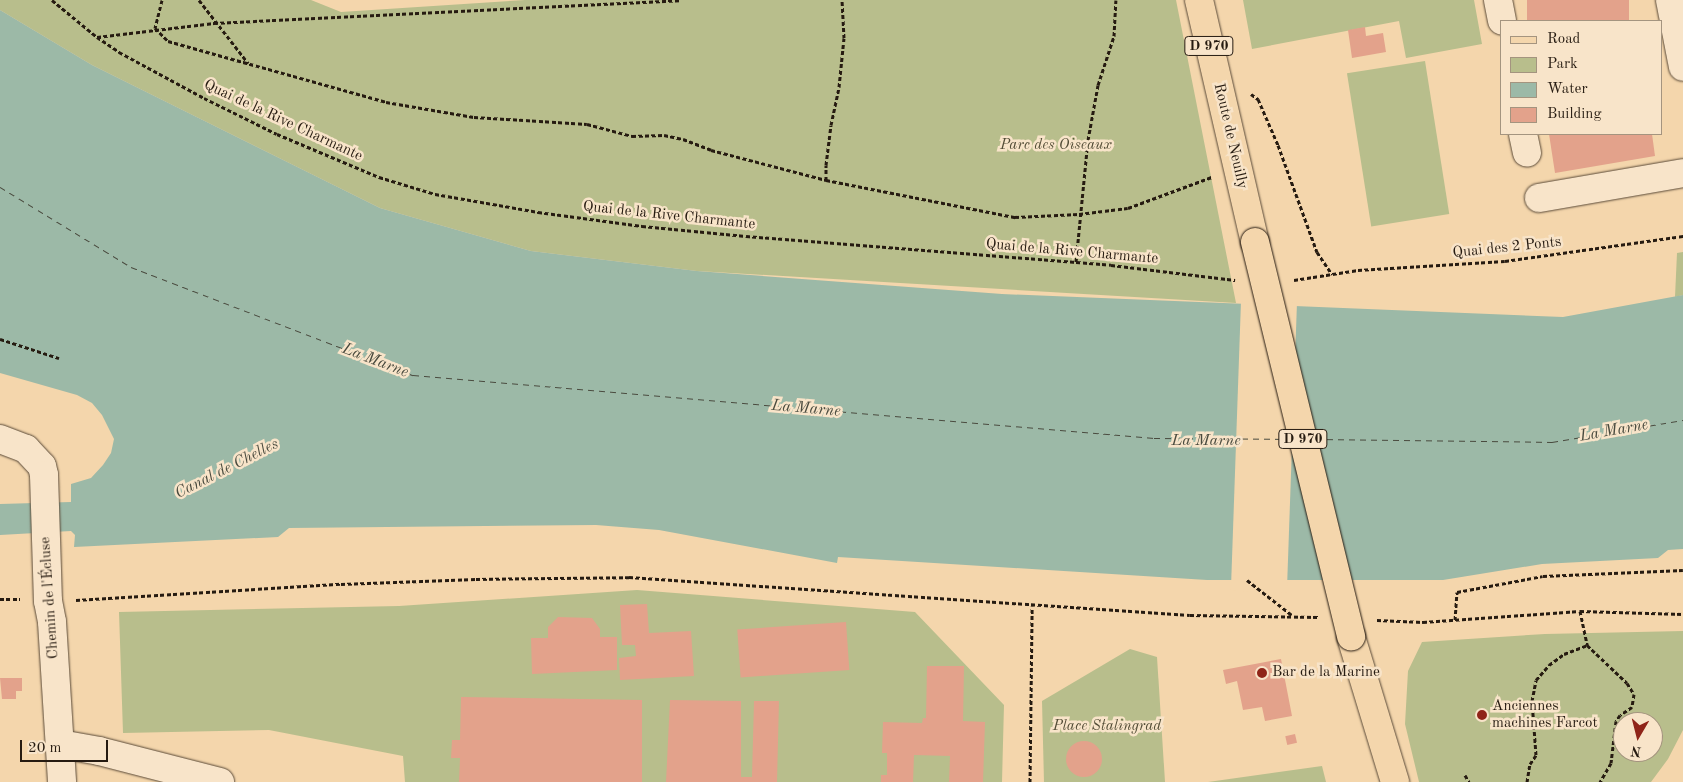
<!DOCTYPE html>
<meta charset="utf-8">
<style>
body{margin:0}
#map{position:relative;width:1683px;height:782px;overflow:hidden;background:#f4d6ac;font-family:"Old Standard TT",serif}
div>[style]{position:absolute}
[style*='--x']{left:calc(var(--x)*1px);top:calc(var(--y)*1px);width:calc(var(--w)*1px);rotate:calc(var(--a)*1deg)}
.green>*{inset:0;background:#b8be8c;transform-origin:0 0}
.water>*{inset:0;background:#9cb9a7}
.pier>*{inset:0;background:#f4d6ac;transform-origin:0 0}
.ferry>*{height:1px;margin-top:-0.5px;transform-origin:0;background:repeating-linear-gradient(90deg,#494a3e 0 6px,transparent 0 11px)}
.building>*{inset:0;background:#e3a28b;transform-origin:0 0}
.round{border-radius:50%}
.path>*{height:3px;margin-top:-1.5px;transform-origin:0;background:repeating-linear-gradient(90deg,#261b11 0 4px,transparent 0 6.5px)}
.roads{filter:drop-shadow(0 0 1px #5a4a38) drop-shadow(0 0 1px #5a4a38)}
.minor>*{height:28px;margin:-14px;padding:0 14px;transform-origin:14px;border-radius:14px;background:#f8e4c9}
.major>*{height:28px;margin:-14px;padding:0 14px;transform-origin:14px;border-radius:14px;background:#f4d6ac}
.bridges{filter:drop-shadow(0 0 1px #261b11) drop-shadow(0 0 1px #261b11)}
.major-bridge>*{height:28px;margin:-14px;padding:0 14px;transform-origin:14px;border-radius:14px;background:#f4d6ac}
.dots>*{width:14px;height:14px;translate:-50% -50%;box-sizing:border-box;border:2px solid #f8e4c9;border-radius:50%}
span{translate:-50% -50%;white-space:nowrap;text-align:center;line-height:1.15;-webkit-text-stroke:5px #f8e4c9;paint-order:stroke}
.shield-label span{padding:1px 4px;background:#f8e4c9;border:1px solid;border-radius:4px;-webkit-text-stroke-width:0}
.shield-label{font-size:14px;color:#261b11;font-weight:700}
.street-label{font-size:15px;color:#261b11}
.park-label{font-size:15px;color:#524c36;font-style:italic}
.poi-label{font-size:15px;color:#261b11}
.left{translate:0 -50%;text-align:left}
.water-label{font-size:16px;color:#494a3e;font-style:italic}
.legend{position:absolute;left:1500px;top:20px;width:162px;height:115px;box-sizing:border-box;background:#f8e4c9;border:1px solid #a4947f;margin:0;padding:6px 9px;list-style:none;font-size:15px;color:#261b11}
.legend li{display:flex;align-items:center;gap:10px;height:25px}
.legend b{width:25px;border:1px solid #a4947f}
.north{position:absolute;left:1613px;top:712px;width:50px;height:50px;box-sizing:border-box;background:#f8e4c9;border:1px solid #a4947f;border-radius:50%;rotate:188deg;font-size:14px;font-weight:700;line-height:20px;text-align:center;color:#261b11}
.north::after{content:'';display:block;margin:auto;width:18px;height:22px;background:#8f2418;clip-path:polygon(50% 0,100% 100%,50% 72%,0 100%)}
.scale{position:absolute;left:20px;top:740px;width:88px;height:22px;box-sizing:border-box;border:2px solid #261b11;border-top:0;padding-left:6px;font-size:15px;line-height:18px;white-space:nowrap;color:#261b11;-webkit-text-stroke:4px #f8e4c9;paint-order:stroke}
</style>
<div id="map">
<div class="green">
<i style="clip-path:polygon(0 0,311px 0,341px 12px,525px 0,1176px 0,1236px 303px,697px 271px,531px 251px,380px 208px,92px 65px,0 10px)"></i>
<i style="clip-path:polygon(1243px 0,1474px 0,1482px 44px,1406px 58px,1399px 21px,1252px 49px)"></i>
<i style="left:1425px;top:61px;width:155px;height:79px;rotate:81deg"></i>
<i style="clip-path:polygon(1683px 252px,1683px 295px,1675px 297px,1677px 253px)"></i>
<i style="clip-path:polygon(637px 590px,915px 612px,1004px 705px,1002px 782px,405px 782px,403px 756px,269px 730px,123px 733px,119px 612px,399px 606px)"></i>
<i style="clip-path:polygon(evenodd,1683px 631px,1683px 730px,1668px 759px,1651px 782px,1419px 782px,1405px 724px,1408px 671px,1422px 642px,1545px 634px,1683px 631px,1623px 722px,1653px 722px,1653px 752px,1623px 752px,1623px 722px)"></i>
<i style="clip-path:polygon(1130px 649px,1157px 657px,1165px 782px,1044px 782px,1042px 701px)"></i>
<i style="clip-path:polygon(1322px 766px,1326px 782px,1208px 782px)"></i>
</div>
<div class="water">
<i style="clip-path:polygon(0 10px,92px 65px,380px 208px,531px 251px,697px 271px,1002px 294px,1563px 317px,1683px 295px,1683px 549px,1668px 550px,1658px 558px,1542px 564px,1443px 580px,1207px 580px,838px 557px,837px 563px,659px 530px,596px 525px,289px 528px,278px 537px,74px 547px,75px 535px,71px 531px,0 535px,0 504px,71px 502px,71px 484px,91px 478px,103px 465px,111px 453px,114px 439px,102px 415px,92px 403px,77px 395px,0 373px)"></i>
</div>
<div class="pier">
<i style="left:1241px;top:301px;width:56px;height:290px;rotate:2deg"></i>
</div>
<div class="ferry">
<i style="--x:0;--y:187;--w:153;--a:31.4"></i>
<i style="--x:131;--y:267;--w:302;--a:21"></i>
<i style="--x:413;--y:375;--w:744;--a:4.86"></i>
<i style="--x:1154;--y:438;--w:135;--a:0.4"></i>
<i style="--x:1316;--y:439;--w:236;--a:0.7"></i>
<i style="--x:1552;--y:442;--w:133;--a:-9.5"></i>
</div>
<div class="building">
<i style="left:1527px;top:0;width:102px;height:21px"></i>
<i style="clip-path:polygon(1365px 27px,1366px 36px,1383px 33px,1386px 52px,1352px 58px,1348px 30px)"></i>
<i style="clip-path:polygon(1549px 134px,1652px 134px,1655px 156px,1555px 173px)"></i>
<i style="clip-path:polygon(647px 604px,649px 633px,691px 631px,694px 676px,620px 680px,619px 658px,636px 656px,635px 645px,622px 645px,620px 605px)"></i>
<i style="clip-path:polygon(558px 617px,592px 618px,600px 629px,600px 637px,617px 637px,617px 670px,532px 674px,531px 638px,548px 638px,548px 627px)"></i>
<i style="left:846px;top:622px;width:48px;height:109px;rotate:86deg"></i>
<i style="clip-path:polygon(1281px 659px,1292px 716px,1265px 721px,1262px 707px,1243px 710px,1237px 681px,1226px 684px,1223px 670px)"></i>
<i style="clip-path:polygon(927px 666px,964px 666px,963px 721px,985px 722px,983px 782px,949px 782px,950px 756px,914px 755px,913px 782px,881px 782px,881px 775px,887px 775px,887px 753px,882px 753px,883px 722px,922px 723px,923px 718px,926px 718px)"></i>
<i style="clip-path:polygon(0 678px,22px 678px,22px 691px,16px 691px,16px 699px,2px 699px)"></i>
<i style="clip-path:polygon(461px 697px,642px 700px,642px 782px,459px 782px,460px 758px,451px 758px,452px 740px,460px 740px)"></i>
<i style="clip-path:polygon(670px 700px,741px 701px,741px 777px,752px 777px,754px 701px,779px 701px,777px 782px,666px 782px)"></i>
<i style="left:1295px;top:734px;width:9px;height:10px;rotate:77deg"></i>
<i class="round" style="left:1066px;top:741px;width:36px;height:36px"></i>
</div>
<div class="path">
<i style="--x:52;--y:0;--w:58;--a:39.4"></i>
<i style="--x:97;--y:37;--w:27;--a:34"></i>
<i style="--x:119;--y:52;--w:97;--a:28.4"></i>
<i style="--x:204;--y:98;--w:81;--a:26.3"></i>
<i style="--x:277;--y:134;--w:111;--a:22.9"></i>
<i style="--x:379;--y:177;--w:59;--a:16.9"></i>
<i style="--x:435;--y:194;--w:105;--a:9.9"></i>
<i style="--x:538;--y:212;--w:105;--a:7.7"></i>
<i style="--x:642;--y:226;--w:104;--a:5.5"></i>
<i style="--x:746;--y:236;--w:366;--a:4.5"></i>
<i style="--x:1111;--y:265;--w:125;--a:6.9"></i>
<i style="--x:162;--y:0;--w:29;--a:104"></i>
<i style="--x:155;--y:28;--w:18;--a:45"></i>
<i style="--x:168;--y:41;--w:226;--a:15.6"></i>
<i style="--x:386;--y:102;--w:89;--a:9.7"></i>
<i style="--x:474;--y:117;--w:113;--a:3.5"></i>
<i style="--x:587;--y:124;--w:47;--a:14.9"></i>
<i style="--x:632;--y:136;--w:32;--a:-2"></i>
<i style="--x:664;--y:135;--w:19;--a:12"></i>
<i style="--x:683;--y:139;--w:30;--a:21"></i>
<i style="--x:711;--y:150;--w:119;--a:14.6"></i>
<i style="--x:826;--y:180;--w:193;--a:11.1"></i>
<i style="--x:1015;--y:217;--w:64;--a:-2.7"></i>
<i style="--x:1079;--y:214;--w:49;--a:-7"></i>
<i style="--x:1128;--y:208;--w:90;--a:-20.3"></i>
<i style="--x:199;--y:0;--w:80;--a:52.1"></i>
<i style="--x:97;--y:37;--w:118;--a:-6.8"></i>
<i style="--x:214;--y:23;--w:467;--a:-2.8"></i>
<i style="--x:1251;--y:94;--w:9;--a:36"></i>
<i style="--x:1258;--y:99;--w:50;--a:66.5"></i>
<i style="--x:1278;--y:145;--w:114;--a:70"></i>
<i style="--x:1317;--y:252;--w:27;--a:56"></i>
<i style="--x:826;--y:180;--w:15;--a:-90"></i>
<i style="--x:826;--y:165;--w:40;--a:-82.9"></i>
<i style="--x:831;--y:125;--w:39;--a:-78"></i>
<i style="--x:839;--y:87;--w:49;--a:-84.2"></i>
<i style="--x:844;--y:38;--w:38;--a:-93"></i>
<i style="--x:1076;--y:262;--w:123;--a:-84.4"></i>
<i style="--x:1088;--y:140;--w:56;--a:-79.7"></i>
<i style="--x:1098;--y:85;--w:52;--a:-71.9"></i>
<i style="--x:1114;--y:36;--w:36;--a:-87"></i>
<i style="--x:1294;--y:280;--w:65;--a:-8.9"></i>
<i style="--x:1358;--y:270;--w:147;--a:-3.5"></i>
<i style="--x:1505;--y:261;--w:180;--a:-8"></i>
<i style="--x:0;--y:339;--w:62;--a:17.9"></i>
<i style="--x:1247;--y:580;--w:58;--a:38"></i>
<i style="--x:0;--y:599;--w:20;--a:0"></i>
<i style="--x:76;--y:600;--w:265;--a:-3.5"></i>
<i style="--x:341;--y:584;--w:135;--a:-2.1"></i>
<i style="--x:476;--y:579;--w:153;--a:-0.7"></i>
<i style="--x:629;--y:577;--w:562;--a:3.88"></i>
<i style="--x:1190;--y:615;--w:128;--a:0.9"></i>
<i style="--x:1580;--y:611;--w:35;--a:78"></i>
<i style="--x:1587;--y:645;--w:55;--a:43.5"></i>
<i style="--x:1627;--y:683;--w:13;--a:58"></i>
<i style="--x:1634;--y:694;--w:13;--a:99"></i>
<i style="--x:1632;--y:707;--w:14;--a:146"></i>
<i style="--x:1620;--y:715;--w:7;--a:124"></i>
<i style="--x:1616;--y:721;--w:42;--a:96.8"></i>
<i style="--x:1611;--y:763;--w:22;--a:120"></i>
<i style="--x:1377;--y:620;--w:46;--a:2.5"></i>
<i style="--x:1423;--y:622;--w:157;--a:-4"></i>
<i style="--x:1580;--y:611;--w:103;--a:1.7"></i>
<i style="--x:1455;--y:620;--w:28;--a:-86"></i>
<i style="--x:1457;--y:592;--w:87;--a:-10.5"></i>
<i style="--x:1543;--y:576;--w:140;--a:-2.5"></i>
<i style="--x:1465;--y:775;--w:8;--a:60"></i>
<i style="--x:1030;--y:782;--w:176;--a:-89.3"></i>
<i style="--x:1527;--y:782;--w:18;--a:-81"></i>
<i style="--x:1530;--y:764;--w:11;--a:-56"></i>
<i style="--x:1536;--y:755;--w:54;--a:-94.2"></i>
<i style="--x:1532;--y:701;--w:21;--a:-79"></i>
<i style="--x:1536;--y:680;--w:20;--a:-49"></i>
<i style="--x:1549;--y:665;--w:19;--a:-36"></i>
<i style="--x:1564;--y:654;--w:25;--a:-21"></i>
</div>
<div class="roads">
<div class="minor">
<i style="--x:1498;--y:0;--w:21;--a:79"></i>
<i style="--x:1670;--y:0;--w:68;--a:79"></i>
<i style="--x:1523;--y:134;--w:19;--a:78"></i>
<i style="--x:1539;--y:198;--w:146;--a:-9.8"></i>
<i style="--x:0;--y:439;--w:28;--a:21"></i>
<i style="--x:26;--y:449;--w:23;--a:47"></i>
<i style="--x:42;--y:466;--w:9;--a:77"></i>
<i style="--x:44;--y:475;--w:126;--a:88.2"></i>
<i style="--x:48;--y:601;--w:21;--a:79"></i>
<i style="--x:52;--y:622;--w:160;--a:86.4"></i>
<i style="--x:60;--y:744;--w:40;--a:10"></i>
<i style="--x:99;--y:751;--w:125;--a:14.4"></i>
</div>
<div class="major">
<i style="--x:1199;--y:0;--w:248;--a:77"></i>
<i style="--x:1351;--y:637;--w:152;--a:73.1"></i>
</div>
</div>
<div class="bridges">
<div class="major-bridge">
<i style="--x:1255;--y:242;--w:406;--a:76.3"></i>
</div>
</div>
<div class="dots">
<i style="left:1262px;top:673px;background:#8f2418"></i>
<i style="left:1482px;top:715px;background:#8f2418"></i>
</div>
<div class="shield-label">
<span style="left:1209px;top:46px">D 970</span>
<span style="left:1303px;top:439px">D 970</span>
</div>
<div class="street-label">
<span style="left:283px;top:121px;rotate:25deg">Quai de la Rive Charmante</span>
<span style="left:1230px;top:136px;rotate:77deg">Route de Neuilly</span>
<span style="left:669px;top:216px;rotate:6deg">Quai de la Rive Charmante</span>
<span style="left:1507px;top:248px;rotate:-6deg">Quai des 2 Ponts</span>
<span style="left:1072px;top:252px;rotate:5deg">Quai de la Rive Charmante</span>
<span style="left:50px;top:598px;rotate:-94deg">Chemin de l'Écluse</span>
</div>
<div class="park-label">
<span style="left:1056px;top:146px">Parc des Oiseaux</span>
<span style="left:1107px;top:727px">Place Stalingrad</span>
</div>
<div class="poi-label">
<span class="left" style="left:1272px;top:673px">Bar de la Marine</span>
<span class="left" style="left:1492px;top:715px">Anciennes<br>machines Farcot</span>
</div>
<div class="water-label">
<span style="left:375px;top:361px;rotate:21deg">La Marne</span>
<span style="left:806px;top:409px;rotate:5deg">La Marne</span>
<span style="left:1614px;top:431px;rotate:-10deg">La Marne</span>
<span style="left:1206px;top:441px">La Marne</span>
<span style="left:227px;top:469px;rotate:-27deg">Canal de Chelles</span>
</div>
<ul class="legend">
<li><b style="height:6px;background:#f4d6ac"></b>Road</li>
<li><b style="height:14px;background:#b8be8c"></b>Park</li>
<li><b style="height:14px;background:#9cb9a7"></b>Water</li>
<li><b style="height:14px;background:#e3a28b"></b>Building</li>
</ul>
<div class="north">N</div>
<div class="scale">20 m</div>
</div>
